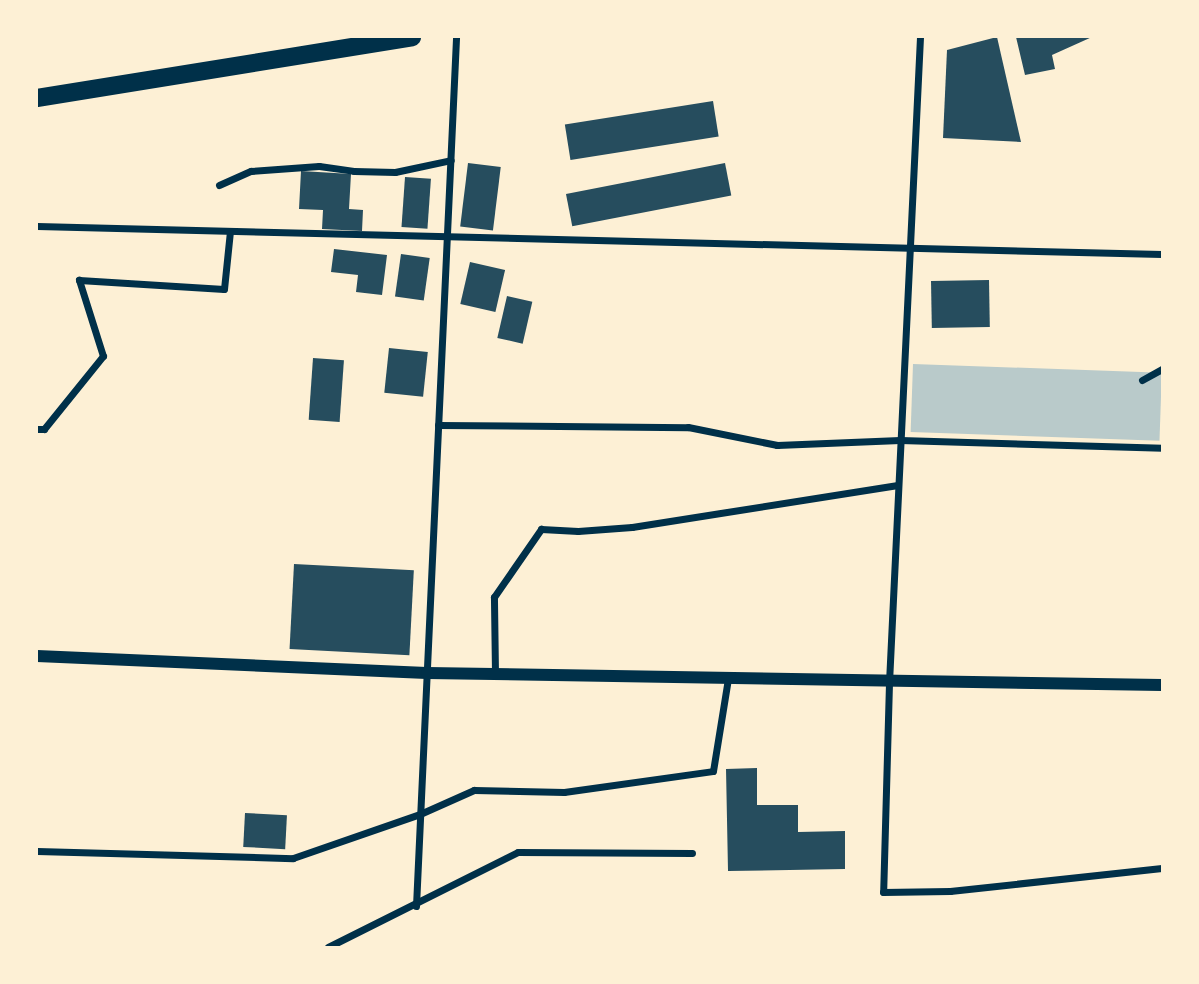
<!DOCTYPE html>
<style>
body{margin:0}
#map{position:relative;width:1199px;height:984px;overflow:hidden;background:#fdf0d5;font-family:"Fira Sans Condensed",sans-serif}
div>[style]{position:absolute}
[style*='--x']{left:calc(var(--x)*1px);top:calc(var(--y)*1px);width:calc(var(--w)*1px);rotate:calc(var(--a)*1deg)}
.green>*{inset:0;background:#b9caca;transform-origin:0 0}
.building>*{inset:0;background:#264d5e;transform-origin:0 0}
.minor>*{height:7px;margin:-3.5px;padding:0 3.5px;transform-origin:3.5px;border-radius:3.5px;background:#003049}
.tertiary>*{height:12px;margin:-6px;padding:0 6px;transform-origin:6px;border-radius:6px;background:#003049}
.primary>*{height:18px;margin:-9px;padding:0 9px;transform-origin:9px;border-radius:9px;background:#003049}
span{translate:-50% -50%;white-space:nowrap;text-align:center;line-height:1.15;-webkit-text-stroke:5px #fdf0d5;paint-order:stroke}
.frame{position:absolute;inset:0;border:38px solid #fdf0d5;pointer-events:none}
</style>
<div id="map">
<div class="green">
<i style="left:913px;top:364px;width:249px;height:68px;rotate:2deg"></i>
</div>
<div class="building">
<i style="clip-path:polygon(997px 37px,1021px 142px,943px 138px,947px 50px)"></i>
<i style="clip-path:polygon(1016px 37px,1092px 37px,1052px 55px,1055px 69px,1025px 75px)"></i>
<i style="left:713px;top:101px;width:36px;height:150px;rotate:81deg"></i>
<i style="left:468px;top:163px;width:33px;height:64px;rotate:7deg"></i>
<i style="left:725px;top:163px;width:33px;height:162px;rotate:79deg"></i>
<i style="clip-path:polygon(301px 171px,351px 174px,349px 209px,363px 210px,362px 231px,322px 229px,323px 210px,299px 209px)"></i>
<i style="left:405px;top:177px;width:26px;height:50px;rotate:4deg"></i>
<i style="clip-path:polygon(334px 249px,387px 255px,382px 295px,356px 292px,358px 275px,331px 272px)"></i>
<i style="left:401px;top:254px;width:29px;height:43px;rotate:8deg"></i>
<i style="left:470px;top:262px;width:36px;height:43px;rotate:13deg"></i>
<i style="left:989px;top:280px;width:47px;height:58px;rotate:89deg"></i>
<i style="left:507px;top:296px;width:26px;height:43px;rotate:13deg"></i>
<i style="left:389px;top:348px;width:39px;height:45px;rotate:6deg"></i>
<i style="left:313px;top:358px;width:31px;height:62px;rotate:4deg"></i>
<i style="left:294px;top:564px;width:120px;height:85px;rotate:3deg"></i>
<i style="clip-path:polygon(757px 768px,757px 805px,798px 805px,798px 832px,845px 831px,845px 869px,728px 871px,726px 769px)"></i>
<i style="left:245px;top:813px;width:42px;height:34px;rotate:3deg"></i>
</div>
<div class="minor">
<i style="--x:920;--y:37;--w:647;--a:92.75"></i>
<i style="--x:889;--y:683;--w:209;--a:91.6"></i>
<i style="--x:883;--y:892;--w:67;--a:-0.9"></i>
<i style="--x:950;--y:891;--w:213;--a:-6.2"></i>
<i style="--x:219;--y:185;--w:35;--a:-24"></i>
<i style="--x:251;--y:171;--w:68;--a:-4.2"></i>
<i style="--x:319;--y:166;--w:35;--a:8"></i>
<i style="--x:354;--y:171;--w:41;--a:1.4"></i>
<i style="--x:395;--y:172;--w:57;--a:-12.1"></i>
<i style="--x:37;--y:226;--w:1125;--a:1.43"></i>
<i style="--x:1142;--y:380;--w:23;--a:-29"></i>
<i style="--x:438;--y:425;--w:250;--a:0.5"></i>
<i style="--x:688;--y:427;--w:91;--a:11.4"></i>
<i style="--x:777;--y:445;--w:123;--a:-2.3"></i>
<i style="--x:900;--y:440;--w:262;--a:1.7"></i>
<i style="--x:37;--y:429;--w:7;--a:0"></i>
<i style="--x:44;--y:429;--w:94;--a:-51.1"></i>
<i style="--x:103;--y:356;--w:80;--a:-107.5"></i>
<i style="--x:79;--y:280;--w:145;--a:3.6"></i>
<i style="--x:224;--y:289;--w:58;--a:-84.1"></i>
<i style="--x:495;--y:673;--w:76;--a:-90.8"></i>
<i style="--x:494;--y:597;--w:83;--a:-55.3"></i>
<i style="--x:541;--y:529;--w:37;--a:3"></i>
<i style="--x:578;--y:531;--w:54;--a:-4.2"></i>
<i style="--x:632;--y:527;--w:269;--a:-9"></i>
<i style="--x:37;--y:851;--w:256;--a:1.6"></i>
<i style="--x:293;--y:858;--w:134;--a:-19.1"></i>
<i style="--x:420;--y:814;--w:59;--a:-24"></i>
<i style="--x:474;--y:790;--w:90;--a:1.3"></i>
<i style="--x:564;--y:792;--w:150;--a:-8"></i>
<i style="--x:713;--y:771;--w:94;--a:-80.8"></i>
<i style="--x:416;--y:906;--w:870;--a:-87.36"></i>
<i style="--x:328;--y:947;--w:212;--a:-26.6"></i>
<i style="--x:518;--y:852;--w:174;--a:0.3"></i>
</div>
<div class="tertiary">
<i style="--x:37;--y:656;--w:390;--a:2.5"></i>
<i style="--x:427;--y:673;--w:735;--a:0.94"></i>
</div>
<div class="primary">
<i style="--x:37;--y:98;--w:380;--a:-9.2"></i>
</div>
<div class="frame"></div>
</div>
